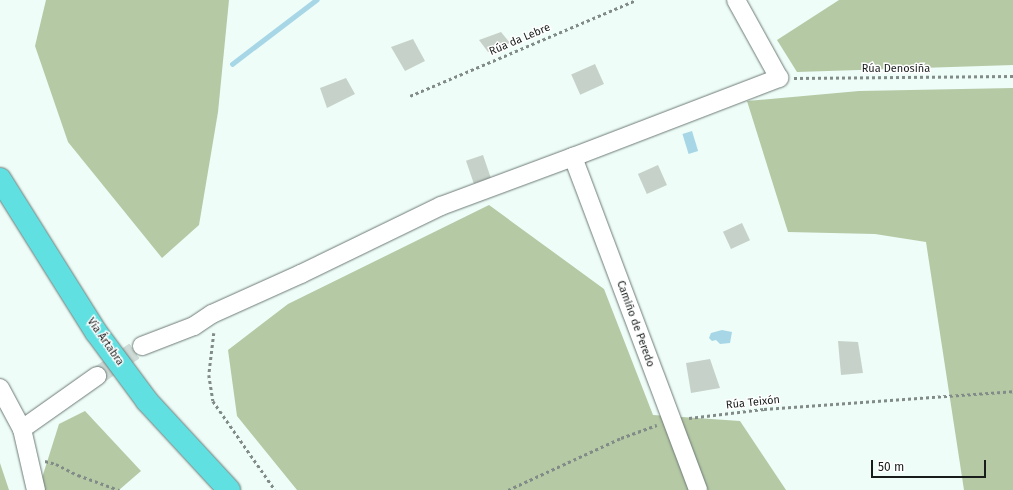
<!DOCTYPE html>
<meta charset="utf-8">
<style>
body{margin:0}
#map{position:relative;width:1013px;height:490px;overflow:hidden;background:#eefdf8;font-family:"Fira Sans",sans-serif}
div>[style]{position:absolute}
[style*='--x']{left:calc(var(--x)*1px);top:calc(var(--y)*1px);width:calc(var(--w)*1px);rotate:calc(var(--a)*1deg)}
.forest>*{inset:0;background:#b5c9a5}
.water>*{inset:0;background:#a7d7e6;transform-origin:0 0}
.stream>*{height:4.5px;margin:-2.25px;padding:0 2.25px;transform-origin:2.25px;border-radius:2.25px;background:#a7d7e6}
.building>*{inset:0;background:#c6d1c9;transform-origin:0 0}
.minor-tunnel>*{height:18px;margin-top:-9px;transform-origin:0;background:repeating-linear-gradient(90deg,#cedbd7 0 18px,transparent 0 27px)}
.path>*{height:2.5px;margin-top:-1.25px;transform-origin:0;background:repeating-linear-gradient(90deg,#818b88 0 3px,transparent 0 6px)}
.roads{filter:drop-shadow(0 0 1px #6d7a76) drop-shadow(0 0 1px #6d7a76)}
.minor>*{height:18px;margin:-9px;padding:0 9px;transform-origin:9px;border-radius:9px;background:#fff}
.highway>*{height:22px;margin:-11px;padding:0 11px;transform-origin:11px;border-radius:11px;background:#61e0e2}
span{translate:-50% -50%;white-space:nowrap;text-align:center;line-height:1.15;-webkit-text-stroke:3px #fff;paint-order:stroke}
.street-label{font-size:11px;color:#181d1c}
.scale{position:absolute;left:871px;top:460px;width:115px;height:18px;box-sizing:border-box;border:2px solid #181d1c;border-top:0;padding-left:5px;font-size:12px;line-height:14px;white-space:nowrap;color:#181d1c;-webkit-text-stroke:3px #fff;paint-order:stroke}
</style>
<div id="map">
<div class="forest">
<i style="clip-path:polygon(46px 0,229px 0,218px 112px,199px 225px,162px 258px,68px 142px,35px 46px)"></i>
<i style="clip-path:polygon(839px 0,1013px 0,1013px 65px,797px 72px,777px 40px)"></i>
<i style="clip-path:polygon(1013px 88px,1013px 490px,964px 490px,926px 242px,875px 234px,788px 232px,747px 101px,859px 91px)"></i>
<i style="clip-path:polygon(489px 205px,604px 289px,653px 415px,740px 421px,786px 490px,297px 490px,237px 416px,228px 350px,288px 304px)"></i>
<i style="clip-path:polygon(85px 411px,141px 471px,119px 490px,45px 490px,42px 478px,59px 424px)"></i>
<i style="clip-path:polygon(0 463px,9px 490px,0 490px)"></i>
</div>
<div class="water">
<i style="left:692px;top:131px;width:21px;height:10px;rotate:73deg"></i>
<i style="clip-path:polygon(722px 330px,732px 332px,730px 343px,720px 344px,716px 340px,712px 341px,709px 338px,711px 333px)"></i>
</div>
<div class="stream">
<i style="--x:232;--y:64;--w:106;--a:-37.3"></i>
</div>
<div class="building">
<i style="clip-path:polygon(501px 32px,510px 43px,488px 52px,479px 40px)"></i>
<i style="clip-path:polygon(413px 39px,425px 61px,405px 71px,391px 47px)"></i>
<i style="left:595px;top:64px;width:22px;height:26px;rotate:66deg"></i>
<i style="clip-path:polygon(346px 78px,355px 94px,327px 108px,320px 88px)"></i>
<i style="left:483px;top:155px;width:24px;height:18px;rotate:71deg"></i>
<i style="left:658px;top:165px;width:22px;height:22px;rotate:66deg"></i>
<i style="left:742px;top:223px;width:19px;height:21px;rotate:65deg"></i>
<i style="clip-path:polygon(838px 341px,858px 342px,863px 373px,841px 375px)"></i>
<i style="clip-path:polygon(710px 359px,720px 388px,691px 393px,686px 363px)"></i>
</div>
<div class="minor-tunnel">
<i style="--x:97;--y:376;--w:54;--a:-33.7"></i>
</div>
<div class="path">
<i style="--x:794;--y:78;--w:219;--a:-0.5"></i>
<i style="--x:410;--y:96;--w:246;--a:-23"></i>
<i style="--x:214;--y:333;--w:42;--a:96.8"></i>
<i style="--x:209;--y:375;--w:26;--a:81"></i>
<i style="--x:213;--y:401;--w:108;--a:55.1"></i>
<i style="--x:689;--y:418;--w:76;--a:-6.8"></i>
<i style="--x:764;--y:409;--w:250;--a:-4.1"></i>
<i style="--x:45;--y:461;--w:11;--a:15"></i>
<i style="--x:56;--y:464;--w:25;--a:27"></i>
<i style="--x:78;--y:475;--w:44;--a:20.1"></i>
<i style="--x:508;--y:490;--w:124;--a:-24.7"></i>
<i style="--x:621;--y:438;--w:38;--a:-20"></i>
</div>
<div class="roads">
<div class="minor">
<i style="--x:573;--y:157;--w:356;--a:69.4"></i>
<i style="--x:142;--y:346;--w:56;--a:-21"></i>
<i style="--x:194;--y:326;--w:22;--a:-34"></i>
<i style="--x:212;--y:314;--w:98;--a:-24.2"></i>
<i style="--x:301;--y:274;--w:156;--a:-25.9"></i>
<i style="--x:441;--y:206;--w:141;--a:-20.4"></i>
<i style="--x:573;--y:157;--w:221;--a:-21"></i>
<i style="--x:779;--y:78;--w:89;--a:-118.9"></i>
<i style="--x:0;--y:388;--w:47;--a:61.8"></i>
<i style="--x:22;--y:429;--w:63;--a:77.1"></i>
<i style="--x:22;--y:429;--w:92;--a:-35.2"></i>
</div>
<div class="highway">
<i style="--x:0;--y:179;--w:181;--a:57.9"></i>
<i style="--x:96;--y:332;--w:86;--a:53.5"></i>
<i style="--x:147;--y:401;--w:121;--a:47.3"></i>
</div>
</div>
<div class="street-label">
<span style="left:520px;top:40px;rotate:-23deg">Rúa da Lebre</span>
<span style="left:896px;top:69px">Rúa Denosiña</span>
<span style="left:635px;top:324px;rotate:70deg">Camiño de Peredo</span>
<span style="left:105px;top:342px;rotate:55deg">Vía Ártabra</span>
<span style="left:753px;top:403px;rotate:-6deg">Rúa Teixón</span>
</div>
<div class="scale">50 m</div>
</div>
